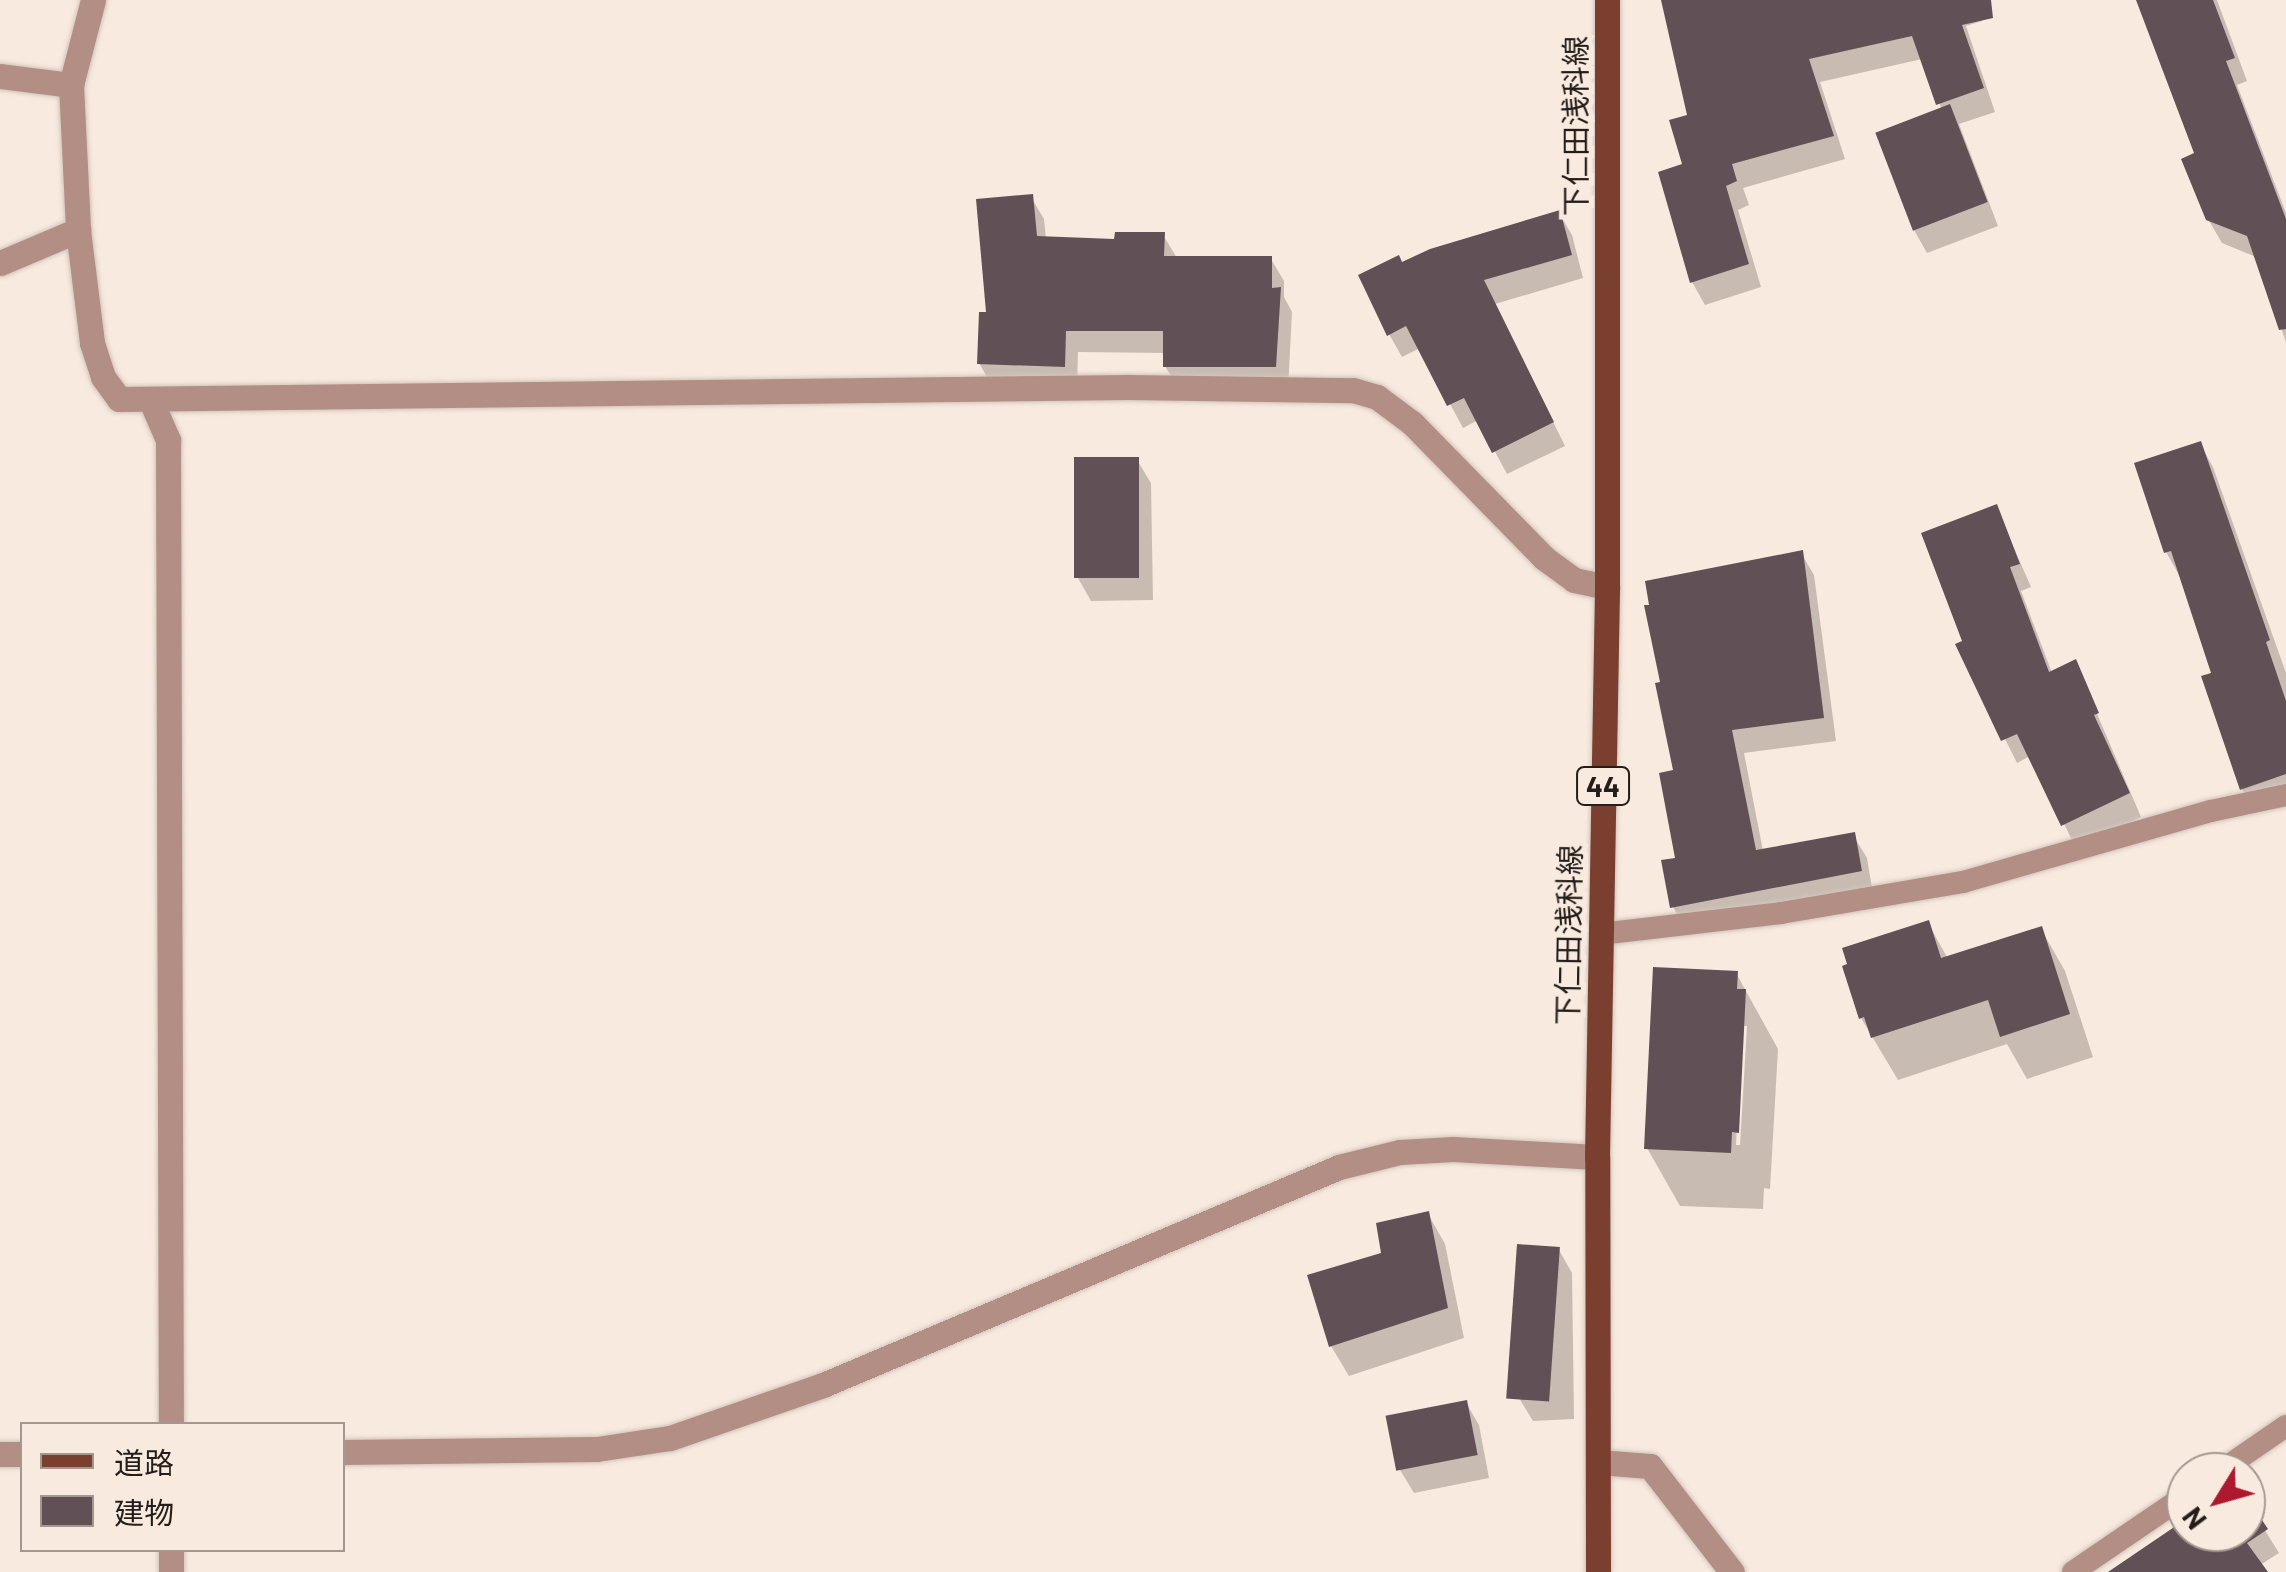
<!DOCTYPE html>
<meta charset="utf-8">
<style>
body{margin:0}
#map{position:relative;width:2286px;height:1572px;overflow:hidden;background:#f9eadf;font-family:Barlow,"Noto Sans JP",sans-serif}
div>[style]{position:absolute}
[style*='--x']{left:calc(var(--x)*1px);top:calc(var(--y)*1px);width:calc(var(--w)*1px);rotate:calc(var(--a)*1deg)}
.shadow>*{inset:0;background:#0003}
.building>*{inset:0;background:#615156;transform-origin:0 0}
.roads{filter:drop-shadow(0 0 2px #d2c5bc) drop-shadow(0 0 2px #d2c5bc)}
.service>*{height:22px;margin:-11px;padding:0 11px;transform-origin:11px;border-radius:11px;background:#b28e84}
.minor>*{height:25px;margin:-12.5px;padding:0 12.5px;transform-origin:12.5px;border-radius:12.5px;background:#b28e84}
.primary>*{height:25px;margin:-12.5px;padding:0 12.5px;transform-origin:12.5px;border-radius:12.5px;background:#7b3f2f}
span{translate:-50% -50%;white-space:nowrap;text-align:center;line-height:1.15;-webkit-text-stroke:10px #f9eadf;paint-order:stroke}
.shield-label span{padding:2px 8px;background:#f9eadf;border:2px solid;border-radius:8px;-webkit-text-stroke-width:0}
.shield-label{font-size:28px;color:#231e1a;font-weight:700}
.street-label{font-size:30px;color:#231e1a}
.legend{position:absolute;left:20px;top:1422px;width:325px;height:130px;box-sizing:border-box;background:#f9eadf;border:2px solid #a39890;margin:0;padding:12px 18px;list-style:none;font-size:30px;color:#231e1a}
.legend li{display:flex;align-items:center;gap:20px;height:50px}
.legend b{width:50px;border:2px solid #a39890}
.north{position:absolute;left:2166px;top:1452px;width:100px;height:100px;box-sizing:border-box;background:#f9eadf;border:2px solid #a39890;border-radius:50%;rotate:233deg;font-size:28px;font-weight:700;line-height:40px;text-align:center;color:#231e1a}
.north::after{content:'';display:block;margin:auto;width:35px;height:45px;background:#ad192e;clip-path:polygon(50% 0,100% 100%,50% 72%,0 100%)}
</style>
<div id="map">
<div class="shadow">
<i style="clip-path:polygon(1663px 0,1976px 0,1982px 21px,1966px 26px,1995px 112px,1959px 124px,1998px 226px,1927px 253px,1914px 230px,1942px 110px,1922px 59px,1820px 82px,1845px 159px,1743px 188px,1749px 205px,1738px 210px,1761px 287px,1705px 305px,1692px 282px,1685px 166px,1690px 117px)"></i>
<i style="clip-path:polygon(2141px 0,2217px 0,2247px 81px,2237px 85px,2286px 213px,2286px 342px,2256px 257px,2222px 243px,2208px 219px,2197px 155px)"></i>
<i style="clip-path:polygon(1031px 197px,1044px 219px,1046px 239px,1117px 241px,1163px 235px,1177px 258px,1271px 259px,1284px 281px,1284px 297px,1292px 312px,1288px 389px,1178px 388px,1165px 366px,1165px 353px,1078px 352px,1077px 389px,992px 386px,979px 363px,989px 315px)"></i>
<i style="clip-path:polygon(1559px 213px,1572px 235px,1583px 278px,1495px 304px,1565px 446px,1507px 474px,1478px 420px,1463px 428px,1420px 348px,1402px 357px,1389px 334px,1402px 265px)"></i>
<i style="clip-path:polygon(2200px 444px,2213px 467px,2286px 673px,2286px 801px,2255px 811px,2242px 789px,2214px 674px,2179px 575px,2166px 552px)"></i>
<i style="clip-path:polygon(1137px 460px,1151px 483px,1153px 600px,1091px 601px,1078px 578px)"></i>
<i style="clip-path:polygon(1996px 507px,2031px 587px,2021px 591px,2052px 673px,2075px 662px,2141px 817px,2076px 848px,2030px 756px,2017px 763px,1958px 645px,1965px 642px)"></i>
<i style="clip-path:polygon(1801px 553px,1814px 575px,1836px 741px,1744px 753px,1763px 851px,1853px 835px,1867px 858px,1873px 894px,1686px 930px,1673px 907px,1678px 860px,1676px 772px)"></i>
<i style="clip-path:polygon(1928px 923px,1948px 959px,2041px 929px,2065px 971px,2093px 1057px,2027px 1079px,2007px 1044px,1898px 1080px,1861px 1018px,1845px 968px)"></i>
<i style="clip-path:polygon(evenodd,1736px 973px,1778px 1049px,1770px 1189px,1764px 1188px,1763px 1209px,1680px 1206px,1647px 1148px,1736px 973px,1742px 1026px,1747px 1026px,1740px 1145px,1736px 1145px,1742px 1026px)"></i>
<i style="clip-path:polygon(1428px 1214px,1445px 1244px,1464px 1338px,1349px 1376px,1331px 1346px,1384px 1255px)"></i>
<i style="clip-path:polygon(1559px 1250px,1572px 1273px,1574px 1419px,1533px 1421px,1519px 1398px)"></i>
<i style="clip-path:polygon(1466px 1403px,1479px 1425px,1489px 1478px,1414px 1493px,1400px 1470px)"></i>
<i style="clip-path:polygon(2246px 1500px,2279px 1553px,2260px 1565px,2264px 1572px,2133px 1572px,2186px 1522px,2186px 1532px,2246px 1532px)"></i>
</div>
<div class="building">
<i style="clip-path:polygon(1661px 0,1991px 0,1993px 18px,1962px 25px,1984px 88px,1936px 105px,1912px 36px,1809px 59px,1834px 136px,1732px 164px,1737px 181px,1726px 186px,1749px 264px,1690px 283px,1658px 172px,1682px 164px,1669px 120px,1687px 115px)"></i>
<i style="clip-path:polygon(2136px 0,2213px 0,2235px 58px,2226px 61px,2286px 219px,2286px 329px,2279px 330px,2247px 236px,2206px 220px,2181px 159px,2194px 153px)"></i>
<i style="left:1950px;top:104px;width:105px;height:80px;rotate:69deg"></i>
<i style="clip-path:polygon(1033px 194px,1037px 236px,1114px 239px,1115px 232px,1165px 232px,1164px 256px,1272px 256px,1272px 288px,1281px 287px,1276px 367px,1163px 367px,1163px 331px,1066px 331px,1065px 367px,977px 364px,979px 312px,986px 312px,976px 199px)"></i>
<i style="clip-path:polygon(1560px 210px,1572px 255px,1484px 280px,1554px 422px,1492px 453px,1464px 398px,1447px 406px,1406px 326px,1387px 336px,1358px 275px,1399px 255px,1402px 262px,1430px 249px)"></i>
<i style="clip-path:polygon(2201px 441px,2270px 640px,2266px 642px,2286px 701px,2286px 774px,2240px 790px,2201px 676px,2211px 673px,2171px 551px,2164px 553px,2134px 463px)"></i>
<i style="left:1074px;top:457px;width:65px;height:121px"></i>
<i style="clip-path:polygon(1997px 504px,2020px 564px,2010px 567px,2049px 672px,2076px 659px,2099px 713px,2094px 715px,2130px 793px,2061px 826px,2017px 734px,2001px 741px,1955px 644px,1962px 641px,1921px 533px)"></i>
<i style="clip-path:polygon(1803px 550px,1824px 718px,1732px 730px,1756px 850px,1855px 832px,1862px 871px,1670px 908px,1661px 860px,1675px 858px,1659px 773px,1673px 770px,1655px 683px,1660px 682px,1644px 605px,1649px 605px,1645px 581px)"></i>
<i style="clip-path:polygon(1929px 920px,1941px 958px,2042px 926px,2070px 1014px,2000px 1037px,1988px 1000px,1871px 1038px,1864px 1017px,1859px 1019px,1842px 966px,1847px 964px,1842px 948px)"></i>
<i style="clip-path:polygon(1653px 967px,1738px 971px,1737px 989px,1746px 989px,1739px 1133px,1732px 1132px,1731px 1153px,1644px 1149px)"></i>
<i style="clip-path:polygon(1429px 1211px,1448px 1308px,1329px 1347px,1307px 1275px,1381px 1253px,1376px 1223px)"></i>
<i style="left:1517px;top:1244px;width:43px;height:155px;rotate:4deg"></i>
<i style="left:1467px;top:1400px;width:56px;height:83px;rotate:79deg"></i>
<i style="clip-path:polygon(2246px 1496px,2268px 1529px,2247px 1543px,2268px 1572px,2108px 1572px,2186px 1519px,2186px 1532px,2246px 1532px)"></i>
</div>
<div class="roads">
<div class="service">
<i style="--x:1600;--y:934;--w:182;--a:-6.6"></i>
<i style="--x:1781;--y:913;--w:185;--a:-9.7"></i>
<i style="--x:1963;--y:882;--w:258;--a:-16"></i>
<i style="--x:2211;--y:811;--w:77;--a:-12"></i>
<i style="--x:2219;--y:1472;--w:81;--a:-34.5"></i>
<i style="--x:2073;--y:1572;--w:137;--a:-34.3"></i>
</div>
<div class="minor">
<i style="--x:93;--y:0;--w:88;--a:104.5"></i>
<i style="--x:71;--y:85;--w:145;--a:87.2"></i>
<i style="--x:78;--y:230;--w:114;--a:82.9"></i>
<i style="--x:92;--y:343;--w:36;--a:72"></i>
<i style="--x:103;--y:377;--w:27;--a:54"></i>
<i style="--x:119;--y:399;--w:1009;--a:-0.68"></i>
<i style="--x:1128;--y:387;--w:225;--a:0.8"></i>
<i style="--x:1353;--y:390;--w:25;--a:16"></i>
<i style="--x:1377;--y:397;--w:44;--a:36.6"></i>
<i style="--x:1412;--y:423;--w:189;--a:45.6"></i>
<i style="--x:1544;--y:558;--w:37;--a:36"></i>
<i style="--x:1574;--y:580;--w:34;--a:12"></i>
<i style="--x:0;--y:76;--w:72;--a:7.2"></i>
<i style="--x:0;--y:263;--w:85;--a:-22.9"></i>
<i style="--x:151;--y:401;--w:43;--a:66.4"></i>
<i style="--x:168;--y:440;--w:984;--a:89.83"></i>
<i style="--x:342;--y:1452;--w:255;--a:-0.7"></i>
<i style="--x:597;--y:1449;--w:74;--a:-8.6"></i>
<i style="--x:670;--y:1438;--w:162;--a:-19.1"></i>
<i style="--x:823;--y:1385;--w:560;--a:-22.9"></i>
<i style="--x:1339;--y:1167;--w:63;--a:-13.8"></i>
<i style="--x:1400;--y:1152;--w:53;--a:-3.2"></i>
<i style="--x:1453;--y:1149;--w:144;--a:3.2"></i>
<i style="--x:0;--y:1454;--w:22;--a:0"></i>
<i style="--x:1598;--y:1462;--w:52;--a:4.4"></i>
<i style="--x:1650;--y:1466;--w:134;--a:52.3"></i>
<i style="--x:171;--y:1572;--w:22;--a:-90"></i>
</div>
<div class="primary">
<i style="--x:1598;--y:1572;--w:415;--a:-90.1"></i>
<i style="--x:1597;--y:1157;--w:570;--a:-88.99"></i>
<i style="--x:1607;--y:587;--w:587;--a:-90"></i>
</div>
</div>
<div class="shield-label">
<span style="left:1603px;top:786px">44</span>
</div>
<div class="street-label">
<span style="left:1575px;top:126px;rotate:-90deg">下仁田浅科線</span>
<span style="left:1568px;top:935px;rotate:-89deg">下仁田浅科線</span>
</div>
<ul class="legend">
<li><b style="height:12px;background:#7b3f2f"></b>道路</li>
<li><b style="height:28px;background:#615156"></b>建物</li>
</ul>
<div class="north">N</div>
</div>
